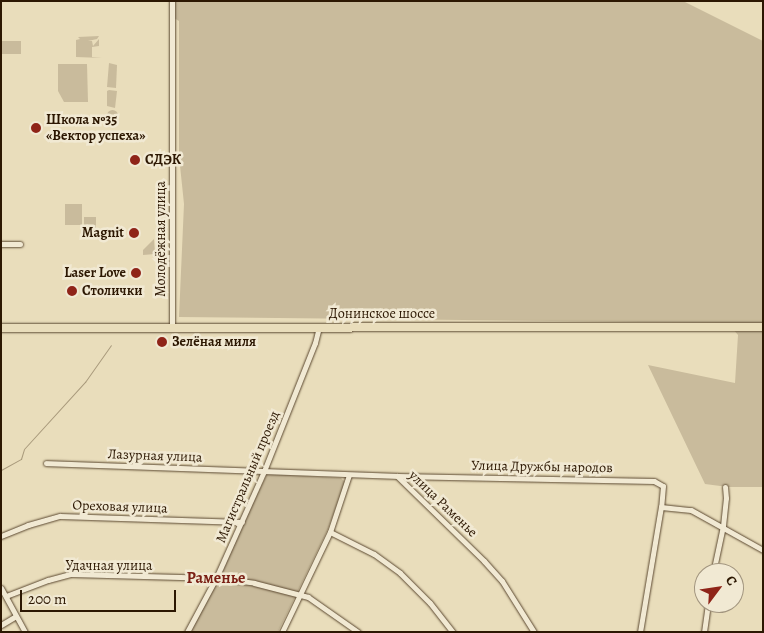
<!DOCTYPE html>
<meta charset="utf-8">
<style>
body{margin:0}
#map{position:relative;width:764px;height:633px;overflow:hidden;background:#e9ddbb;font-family:Alegreya,serif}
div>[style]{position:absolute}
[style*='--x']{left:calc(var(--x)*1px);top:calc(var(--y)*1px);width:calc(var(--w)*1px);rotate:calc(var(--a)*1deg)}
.green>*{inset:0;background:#c9bb9c;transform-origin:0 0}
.round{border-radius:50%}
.stream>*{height:1px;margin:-0.5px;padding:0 0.5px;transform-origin:0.5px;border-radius:0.5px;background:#a99a7c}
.roads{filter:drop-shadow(0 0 1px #5b4830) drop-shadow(0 0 1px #5b4830)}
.street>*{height:5px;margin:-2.5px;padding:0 2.5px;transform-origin:2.5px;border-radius:2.5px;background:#f1e9d3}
.primary>*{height:8px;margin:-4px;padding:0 4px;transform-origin:4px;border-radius:4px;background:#e9ddbb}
.dots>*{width:14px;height:14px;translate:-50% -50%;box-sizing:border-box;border:2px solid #f1e9d3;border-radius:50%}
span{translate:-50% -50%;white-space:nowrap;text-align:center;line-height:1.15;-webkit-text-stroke:5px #f1e9d3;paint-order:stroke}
.poi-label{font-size:14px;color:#2c1702;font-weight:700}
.left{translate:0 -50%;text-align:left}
.right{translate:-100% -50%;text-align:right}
.street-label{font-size:14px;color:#2c1702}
.quarter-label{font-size:16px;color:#7a1f14;font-weight:700}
.frame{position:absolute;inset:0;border:2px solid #2c1702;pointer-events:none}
.north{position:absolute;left:694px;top:563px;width:50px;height:50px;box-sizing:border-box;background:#f1e9d3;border:1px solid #a2957f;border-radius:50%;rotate:59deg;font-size:14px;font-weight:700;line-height:20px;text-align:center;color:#2c1702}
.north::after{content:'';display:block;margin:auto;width:18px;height:22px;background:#8f2418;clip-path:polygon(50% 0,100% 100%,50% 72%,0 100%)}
.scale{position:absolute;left:20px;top:590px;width:156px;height:22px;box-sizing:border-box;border:2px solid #2c1702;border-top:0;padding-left:6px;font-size:15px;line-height:18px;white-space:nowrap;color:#2c1702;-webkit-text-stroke:4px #f1e9d3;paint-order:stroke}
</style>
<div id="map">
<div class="green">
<i style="clip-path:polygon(174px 1px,683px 1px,763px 41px,763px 487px,728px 487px,705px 484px,648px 365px,735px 383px,738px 335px,728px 323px,179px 317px,184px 204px,179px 156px,179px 21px,174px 18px)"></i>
<i style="clip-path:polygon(99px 36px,97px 39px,88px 41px,92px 41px,93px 46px,99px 39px,99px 46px,92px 47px,92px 57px,102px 58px,76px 57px,76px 40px,80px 39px,78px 37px)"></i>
<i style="left:1px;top:41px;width:20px;height:13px"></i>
<i style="clip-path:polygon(109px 63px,117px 65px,116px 88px,107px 87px)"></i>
<i style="clip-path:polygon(58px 64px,87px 64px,88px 102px,64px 102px,58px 91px)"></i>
<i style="clip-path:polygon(109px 90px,117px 91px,115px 108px,107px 106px,107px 91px)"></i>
<i class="round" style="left:106.5px;top:109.5px;width:11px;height:11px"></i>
<i style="left:65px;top:204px;width:17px;height:21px"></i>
<i style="left:84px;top:217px;width:12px;height:21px"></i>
<i style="clip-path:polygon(154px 239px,155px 254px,143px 255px,143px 250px)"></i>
<i style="clip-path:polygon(267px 474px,341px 478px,345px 482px,328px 529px,278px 632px,191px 632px)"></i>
</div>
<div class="stream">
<i style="--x:1;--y:470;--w:23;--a:-29"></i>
<i style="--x:21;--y:459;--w:10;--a:-73"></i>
<i style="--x:24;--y:449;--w:91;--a:-47.7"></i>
<i style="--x:85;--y:382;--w:45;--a:-54.9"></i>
</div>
<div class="roads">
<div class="street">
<i style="--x:1;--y:244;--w:19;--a:0"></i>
<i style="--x:172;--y:327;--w:326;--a:-90"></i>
<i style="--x:46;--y:463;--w:351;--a:2.1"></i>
<i style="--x:397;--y:476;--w:122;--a:44.3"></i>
<i style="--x:484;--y:561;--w:27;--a:48"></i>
<i style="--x:502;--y:581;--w:60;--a:57.9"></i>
<i style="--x:398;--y:476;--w:256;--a:1.1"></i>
<i style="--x:654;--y:481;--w:10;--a:29"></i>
<i style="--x:663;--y:486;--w:21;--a:95"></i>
<i style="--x:661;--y:507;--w:30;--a:6"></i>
<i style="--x:691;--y:510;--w:82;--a:29.1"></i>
<i style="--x:330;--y:532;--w:49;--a:26.6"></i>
<i style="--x:374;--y:554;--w:32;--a:36"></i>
<i style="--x:400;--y:573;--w:42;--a:45"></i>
<i style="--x:430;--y:603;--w:37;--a:52"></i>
<i style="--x:1;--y:536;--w:29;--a:-22"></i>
<i style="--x:28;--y:525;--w:33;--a:-16"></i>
<i style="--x:60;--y:516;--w:182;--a:1.9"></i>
<i style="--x:713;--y:573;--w:48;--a:-78"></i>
<i style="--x:723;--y:526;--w:28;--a:-84"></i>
<i style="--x:726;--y:498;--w:11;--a:-95"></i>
<i style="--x:1;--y:588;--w:50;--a:61.4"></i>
<i style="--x:6;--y:596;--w:45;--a:-20.9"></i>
<i style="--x:48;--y:580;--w:24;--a:-15"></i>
<i style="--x:71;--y:574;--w:145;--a:1.6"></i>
<i style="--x:216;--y:578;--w:38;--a:7"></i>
<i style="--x:254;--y:583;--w:56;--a:14.5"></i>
<i style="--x:308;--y:597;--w:61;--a:35"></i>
<i style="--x:1;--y:625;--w:17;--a:-31"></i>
<i style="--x:187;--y:632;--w:61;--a:-61.8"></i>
<i style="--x:216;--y:578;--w:117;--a:-65.8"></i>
<i style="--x:264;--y:471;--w:138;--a:-68.3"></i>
<i style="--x:315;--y:343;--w:16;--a:-76"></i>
<i style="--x:282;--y:632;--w:111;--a:-64.4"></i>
<i style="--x:330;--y:532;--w:60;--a:-71.6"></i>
<i style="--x:640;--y:632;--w:127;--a:-80.5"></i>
<i style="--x:704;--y:632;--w:29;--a:-82"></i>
</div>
<div class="primary">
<i style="--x:1;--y:328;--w:762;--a:-0.08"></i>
</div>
</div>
<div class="dots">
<i style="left:36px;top:128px;background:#8f2418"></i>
<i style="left:135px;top:160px;background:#8f2418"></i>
<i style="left:134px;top:233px;background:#8f2418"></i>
<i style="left:136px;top:273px;background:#8f2418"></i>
<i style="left:72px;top:291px;background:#8f2418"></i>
<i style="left:162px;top:342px;background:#8f2418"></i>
</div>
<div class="poi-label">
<span class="left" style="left:46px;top:128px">Школа №35<br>«Вектор успеха»</span>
<span class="left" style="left:145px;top:160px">СДЭК</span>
<span class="right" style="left:124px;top:233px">Magnit</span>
<span class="right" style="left:126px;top:273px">Laser Love</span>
<span class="left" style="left:82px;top:291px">Столички</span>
<span class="left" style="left:172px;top:342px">Зелёная миля</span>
</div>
<div class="street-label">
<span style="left:161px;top:239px;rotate:-90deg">Молодёжная улица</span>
<span style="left:382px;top:314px">Донинское шоссе</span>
<span style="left:155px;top:456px;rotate:2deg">Лазурная улица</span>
<span style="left:542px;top:467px;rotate:1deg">Улица Дружбы народов</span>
<span style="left:248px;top:477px;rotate:-67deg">Магистральный проезд</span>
<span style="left:443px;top:504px;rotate:44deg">улица Раменье</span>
<span style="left:120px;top:507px;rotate:2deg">Ореховая улица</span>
<span style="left:109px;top:566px">Удачная улица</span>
</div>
<div class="quarter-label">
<span style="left:216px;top:578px">Раменье</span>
</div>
<div class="frame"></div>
<div class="north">С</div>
<div class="scale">200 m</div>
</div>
